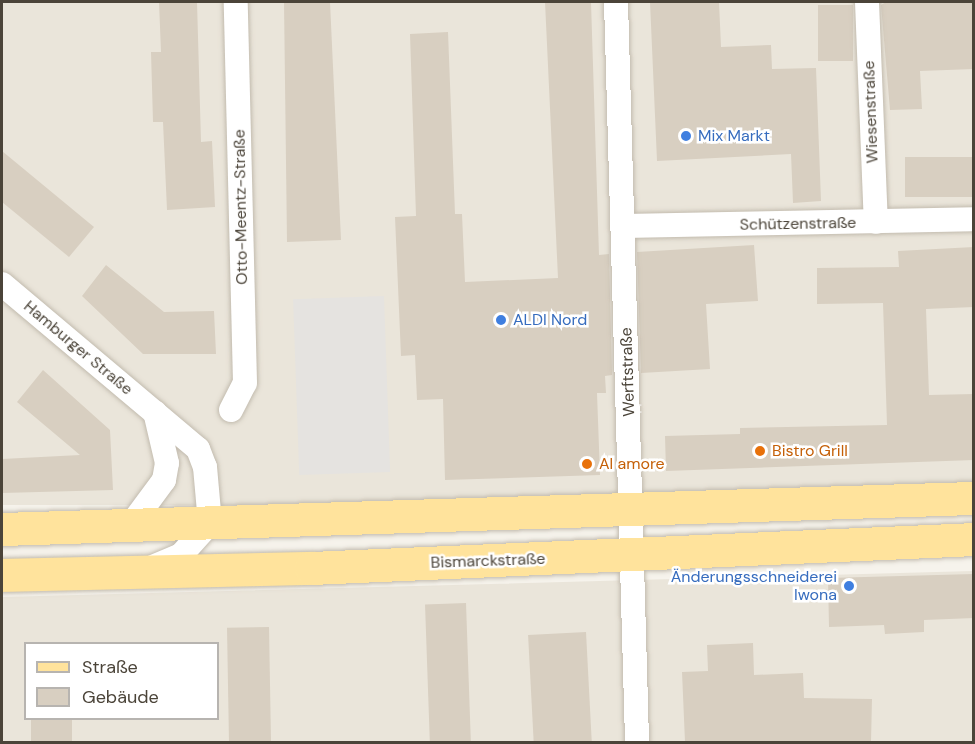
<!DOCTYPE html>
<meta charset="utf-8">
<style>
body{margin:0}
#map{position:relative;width:975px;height:744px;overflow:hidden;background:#f6f3ec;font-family:"DM Sans",sans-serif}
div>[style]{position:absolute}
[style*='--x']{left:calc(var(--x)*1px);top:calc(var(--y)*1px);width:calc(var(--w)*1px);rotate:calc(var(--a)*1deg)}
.residential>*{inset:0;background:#eae5da;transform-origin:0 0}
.parking>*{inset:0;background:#e5e3e0;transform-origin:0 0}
.building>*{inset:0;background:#d8cfc1;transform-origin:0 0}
.roads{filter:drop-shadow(0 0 2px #c2bbae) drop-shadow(0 0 2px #c2bbae)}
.street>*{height:24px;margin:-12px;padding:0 12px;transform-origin:12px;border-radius:12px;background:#fff}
.primary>*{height:33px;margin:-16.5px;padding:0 16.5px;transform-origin:16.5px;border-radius:16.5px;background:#ffe39c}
.dots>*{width:16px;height:16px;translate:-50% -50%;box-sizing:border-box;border:3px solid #fff;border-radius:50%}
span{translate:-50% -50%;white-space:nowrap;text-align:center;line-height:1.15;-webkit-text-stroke:5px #fff;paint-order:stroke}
.street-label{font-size:16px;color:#4b4439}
.shop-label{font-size:16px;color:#366cbe}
.left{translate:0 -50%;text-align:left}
.right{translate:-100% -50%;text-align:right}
.food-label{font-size:16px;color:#c56008}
.frame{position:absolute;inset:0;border:3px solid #4b4439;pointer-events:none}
.legend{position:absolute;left:24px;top:642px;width:195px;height:78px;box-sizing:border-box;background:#fff;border:2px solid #b7b4b0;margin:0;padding:8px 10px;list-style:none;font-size:18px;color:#4b4439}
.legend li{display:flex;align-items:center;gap:12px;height:30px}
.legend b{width:30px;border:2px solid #b7b4b0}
</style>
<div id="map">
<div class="residential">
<i style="left:2px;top:2px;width:971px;height:503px"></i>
<i style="clip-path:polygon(evenodd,973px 571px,973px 742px,2px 742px,2px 597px,973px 571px,26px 644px,218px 644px,218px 718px,26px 718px,26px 644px)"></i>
</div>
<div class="parking">
<i style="left:384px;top:296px;width:176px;height:91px;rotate:88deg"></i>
</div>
<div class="building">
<i style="clip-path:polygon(159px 2px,197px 2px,201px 142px,212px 141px,215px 207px,167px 210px,163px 122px,153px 122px,151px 52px,161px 52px)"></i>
<i style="clip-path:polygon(284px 2px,330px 2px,341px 240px,287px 242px)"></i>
<i style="clip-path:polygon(545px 2px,591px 2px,599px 255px,609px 254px,612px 375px,605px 376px,606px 393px,597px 393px,600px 475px,445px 480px,443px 399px,417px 400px,415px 355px,401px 356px,395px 217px,416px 216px,410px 34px,448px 32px,455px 214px,462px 214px,465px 282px,558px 278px)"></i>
<i style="clip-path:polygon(650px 2px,719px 2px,721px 47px,771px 45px,772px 69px,816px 68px,821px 201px,793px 203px,791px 154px,657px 161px)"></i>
<i style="clip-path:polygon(886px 2px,974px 2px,974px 69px,920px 71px,922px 109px,890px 110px,881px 5px)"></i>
<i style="left:818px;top:5px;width:35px;height:56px"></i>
<i style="clip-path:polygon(2px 151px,94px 227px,69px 257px,2px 202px)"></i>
<i style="left:974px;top:157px;width:40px;height:69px;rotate:90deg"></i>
<i style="clip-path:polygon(754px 245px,758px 301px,706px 304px,710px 369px,641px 373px,637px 252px)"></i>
<i style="clip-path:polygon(974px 247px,974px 307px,926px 309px,929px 395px,974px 394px,974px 460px,666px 471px,665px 436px,740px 434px,740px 428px,887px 425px,883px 303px,817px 304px,817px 268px,899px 267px,898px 251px)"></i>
<i style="clip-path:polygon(106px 265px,164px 312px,214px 311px,216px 354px,143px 354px,82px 296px)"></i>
<i style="clip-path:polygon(43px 370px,110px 430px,113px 490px,2px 493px,2px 459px,80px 455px,17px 402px)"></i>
<i style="clip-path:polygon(974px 574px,974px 618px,924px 620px,924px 632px,885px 634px,884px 625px,829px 627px,828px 578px)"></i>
<i style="left:466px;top:603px;width:139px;height:41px;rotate:88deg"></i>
<i style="left:269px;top:627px;width:115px;height:42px;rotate:89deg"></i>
<i style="left:586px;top:632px;width:110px;height:58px;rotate:87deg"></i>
<i style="clip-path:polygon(753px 643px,754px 675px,803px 673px,804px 698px,872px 699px,871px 742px,685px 742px,682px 672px,708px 671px,707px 645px)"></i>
<i style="left:31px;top:718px;width:41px;height:24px"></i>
</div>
<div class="roads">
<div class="street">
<i style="--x:616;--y:2;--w:740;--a:88.37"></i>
<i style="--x:867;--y:2;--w:220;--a:87.7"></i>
<i style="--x:623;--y:226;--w:351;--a:-1.1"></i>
<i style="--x:2;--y:284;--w:256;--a:40.1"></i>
<i style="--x:198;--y:449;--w:19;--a:69"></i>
<i style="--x:205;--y:467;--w:56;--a:84.9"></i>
<i style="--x:210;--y:523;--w:43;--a:132.2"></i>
<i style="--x:181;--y:555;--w:33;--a:157"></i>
<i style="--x:231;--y:410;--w:30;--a:-63"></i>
<i style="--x:245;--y:383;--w:381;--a:-91.4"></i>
<i style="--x:130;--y:526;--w:57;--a:-53.5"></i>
<i style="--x:164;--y:480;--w:17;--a:-80"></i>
<i style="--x:167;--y:463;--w:52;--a:-103.2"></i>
</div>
<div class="primary">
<i style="--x:2;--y:529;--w:972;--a:-1.83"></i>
<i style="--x:2;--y:575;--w:309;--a:-1.3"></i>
<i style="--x:311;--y:568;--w:664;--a:-2.5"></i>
</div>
</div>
<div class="dots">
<i style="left:686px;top:136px;background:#3f7fe0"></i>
<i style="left:501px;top:320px;background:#3f7fe0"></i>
<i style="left:760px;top:451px;background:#e8710a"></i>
<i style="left:587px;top:464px;background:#e8710a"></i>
<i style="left:849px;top:586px;background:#3f7fe0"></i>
</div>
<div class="street-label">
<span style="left:871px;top:112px;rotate:-92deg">Wiesenstraße</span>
<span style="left:241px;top:207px;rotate:-91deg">Otto-Meentz-Straße</span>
<span style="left:798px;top:224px;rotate:-1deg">Schützenstraße</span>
<span style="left:78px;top:348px;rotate:40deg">Hamburger Straße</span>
<span style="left:628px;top:372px;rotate:-92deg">Werftstraße</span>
<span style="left:488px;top:561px;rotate:-2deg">Bismarckstraße</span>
</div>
<div class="shop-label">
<span class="left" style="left:698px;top:136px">Mix Markt</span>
<span class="left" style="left:513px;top:320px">ALDI Nord</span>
<span class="right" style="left:837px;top:586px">Änderungsschneiderei<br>Iwona</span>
</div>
<div class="food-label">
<span class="left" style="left:772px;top:451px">Bistro Grill</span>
<span class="left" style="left:599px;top:464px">Al amore</span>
</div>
<div class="frame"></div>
<ul class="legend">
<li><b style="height:8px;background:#ffe39c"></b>Straße</li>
<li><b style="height:16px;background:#d8cfc1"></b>Gebäude</li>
</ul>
</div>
